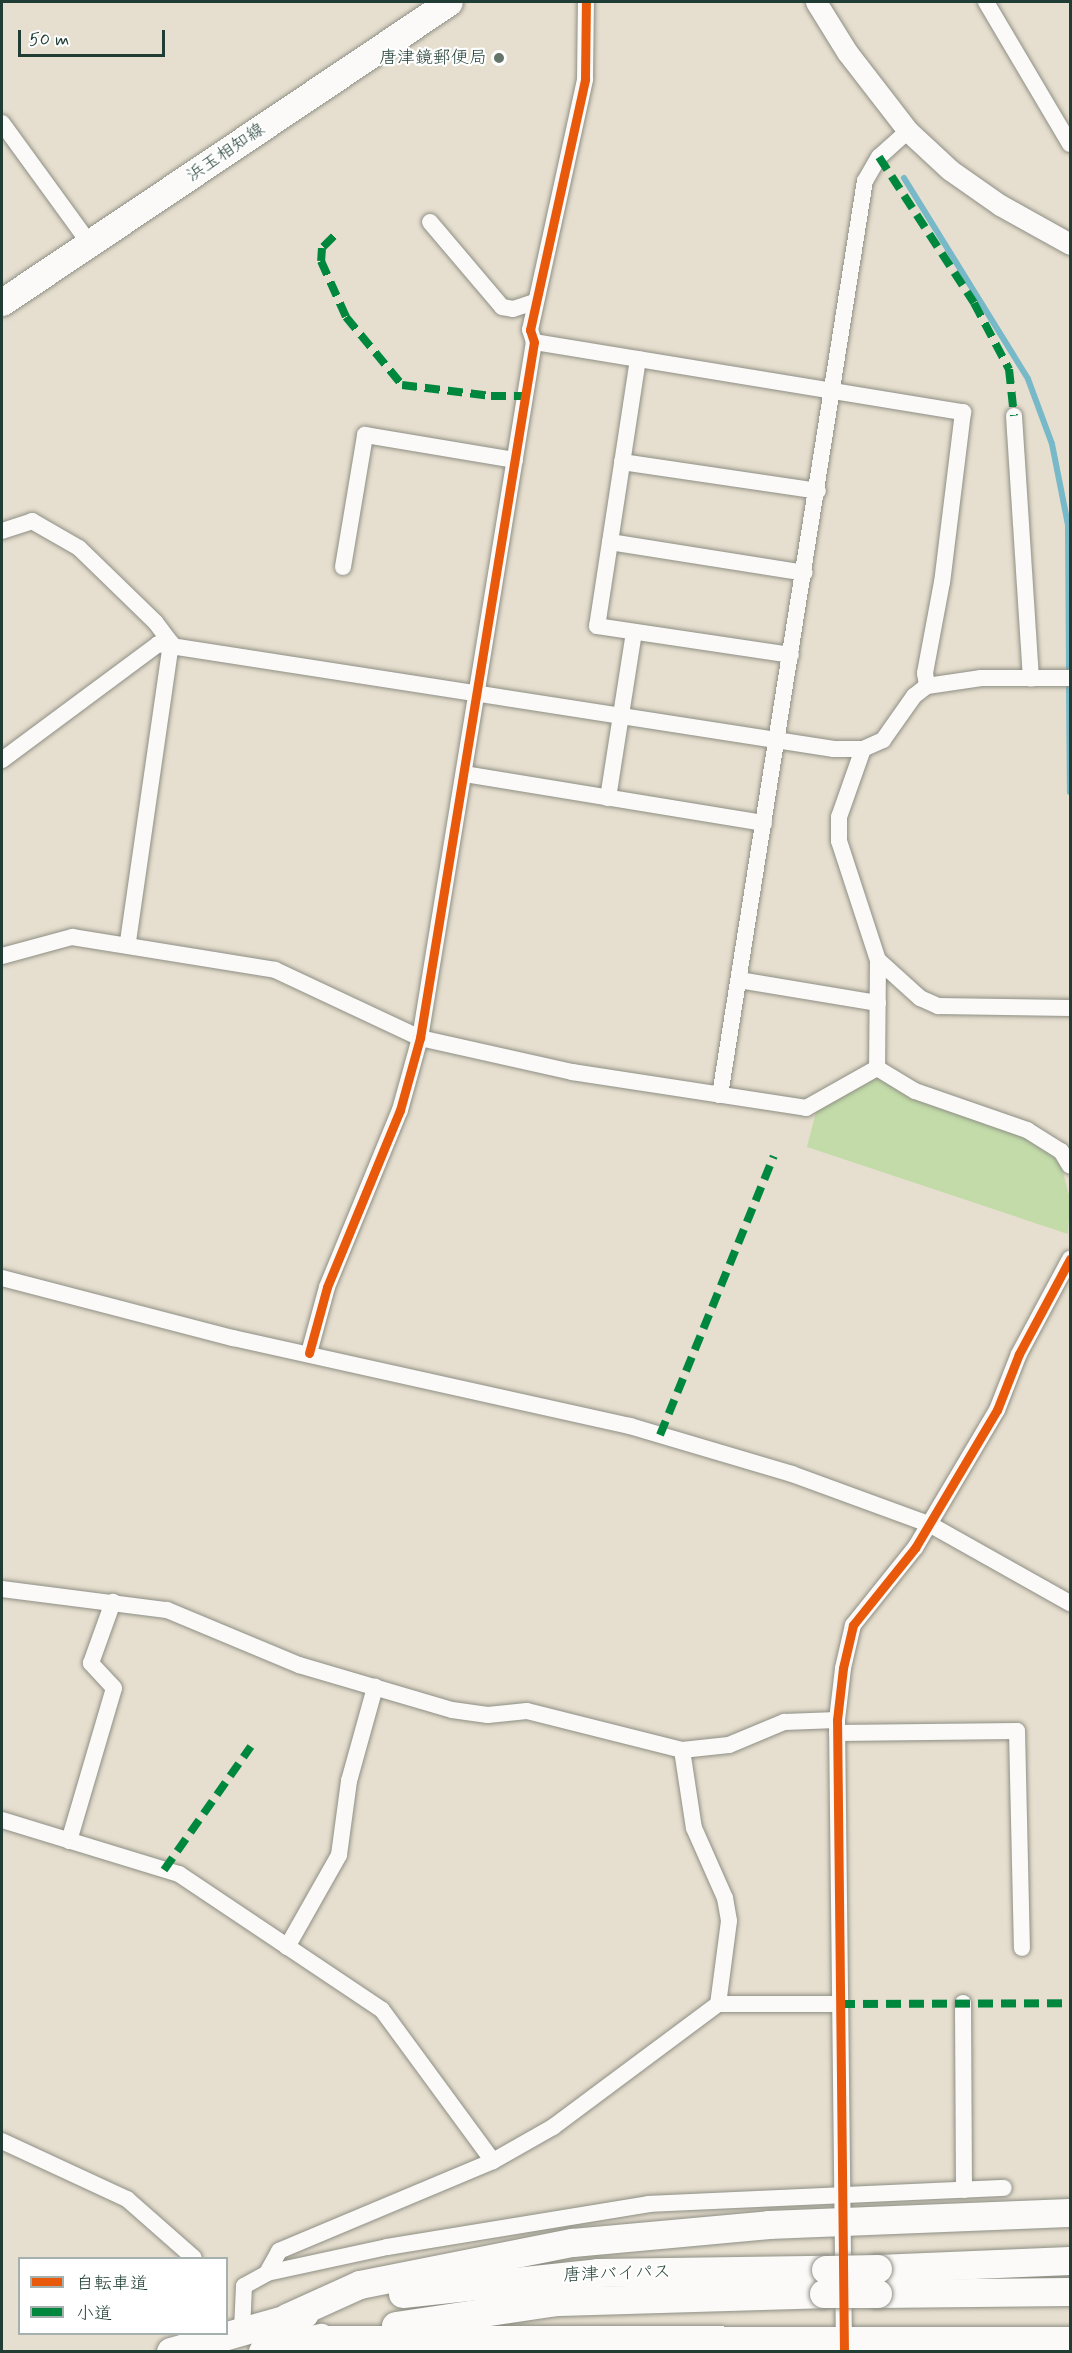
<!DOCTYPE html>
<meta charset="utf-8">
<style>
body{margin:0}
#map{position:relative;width:1072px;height:2353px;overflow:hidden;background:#e6dece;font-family:Mynerve,"Klee One",sans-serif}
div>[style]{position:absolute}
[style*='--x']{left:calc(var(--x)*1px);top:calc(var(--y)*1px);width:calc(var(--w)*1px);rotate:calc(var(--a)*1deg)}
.green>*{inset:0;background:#c2dba8}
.stream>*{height:6px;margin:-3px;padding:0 3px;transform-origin:3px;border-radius:3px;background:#77b8c9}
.roads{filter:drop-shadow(0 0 2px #8e8f85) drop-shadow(0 0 2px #8e8f85)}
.minor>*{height:16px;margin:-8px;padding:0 8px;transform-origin:8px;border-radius:8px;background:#fbfaf8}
.tertiary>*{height:21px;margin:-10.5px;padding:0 10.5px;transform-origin:10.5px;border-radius:10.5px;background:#fbfaf8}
.primary>*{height:27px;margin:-13.5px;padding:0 13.5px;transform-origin:13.5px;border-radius:13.5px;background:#fbfaf8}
.trunk>*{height:28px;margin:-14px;padding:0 14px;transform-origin:14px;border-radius:14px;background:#fbfaf8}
.bridges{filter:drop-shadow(0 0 2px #8e8f85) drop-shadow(0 0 2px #8e8f85)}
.trunk-bridge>*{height:28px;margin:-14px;padding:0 14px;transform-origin:14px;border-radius:14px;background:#fbfaf8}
.quiet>*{height:8px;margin-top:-4px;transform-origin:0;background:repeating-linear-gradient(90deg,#00873e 0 15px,transparent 0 23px)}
.cycleway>*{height:9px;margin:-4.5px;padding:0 4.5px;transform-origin:4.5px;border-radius:4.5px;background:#e8590c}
.dots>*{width:16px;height:16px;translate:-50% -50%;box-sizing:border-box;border:3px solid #fff;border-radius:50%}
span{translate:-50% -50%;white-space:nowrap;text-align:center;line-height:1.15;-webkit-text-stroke:4.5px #fff;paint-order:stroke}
.poi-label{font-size:18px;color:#1f3d34}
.right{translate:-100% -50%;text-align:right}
.street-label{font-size:18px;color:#1f3d34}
.frame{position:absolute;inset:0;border:3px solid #1f3d34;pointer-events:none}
.legend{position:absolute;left:18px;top:2257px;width:210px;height:78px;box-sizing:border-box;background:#fff;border:2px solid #a5b1ae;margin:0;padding:8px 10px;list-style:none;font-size:18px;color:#1f3d34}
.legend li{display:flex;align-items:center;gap:12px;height:30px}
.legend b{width:30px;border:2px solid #a5b1ae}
.scale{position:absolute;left:18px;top:30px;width:147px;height:27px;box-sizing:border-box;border:3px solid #1f3d34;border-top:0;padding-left:8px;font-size:18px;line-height:21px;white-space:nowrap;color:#1f3d34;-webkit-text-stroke:4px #fff;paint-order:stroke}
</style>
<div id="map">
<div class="green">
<i style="clip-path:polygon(876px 1075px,905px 1095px,1020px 1134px,1044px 1147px,1061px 1165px,1070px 1199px,1068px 1234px,807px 1147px,817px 1108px)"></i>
</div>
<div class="stream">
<i style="--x:904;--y:178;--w:236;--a:58.3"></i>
<i style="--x:1028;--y:379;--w:69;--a:69.7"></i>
<i style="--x:1052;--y:444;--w:83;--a:78.8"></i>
<i style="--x:1068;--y:525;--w:144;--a:89.6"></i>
<i style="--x:1069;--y:687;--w:105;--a:89.5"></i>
</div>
<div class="roads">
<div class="minor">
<i style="--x:986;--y:2;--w:165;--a:59.4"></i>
<i style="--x:2;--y:123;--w:150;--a:54"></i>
<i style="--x:430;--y:222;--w:111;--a:49.7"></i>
<i style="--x:502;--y:307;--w:11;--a:10"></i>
<i style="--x:513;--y:309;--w:23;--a:-18"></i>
<i style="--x:534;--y:342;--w:435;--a:9.3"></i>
<i style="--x:963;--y:412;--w:171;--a:97"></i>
<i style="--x:942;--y:582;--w:93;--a:100.6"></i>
<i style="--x:925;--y:673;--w:13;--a:81"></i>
<i style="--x:638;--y:359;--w:270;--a:98.7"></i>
<i style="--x:597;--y:626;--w:196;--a:8.5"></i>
<i style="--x:1014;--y:416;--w:263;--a:86.3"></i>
<i style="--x:622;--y:462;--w:198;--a:8.4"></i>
<i style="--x:2;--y:531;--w:32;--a:-18"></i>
<i style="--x:32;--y:521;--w:54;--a:29.9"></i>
<i style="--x:79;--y:548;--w:107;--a:44.2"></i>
<i style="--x:156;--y:623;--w:25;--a:53"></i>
<i style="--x:171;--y:643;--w:303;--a:98.2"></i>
<i style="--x:610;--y:542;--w:197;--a:9"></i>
<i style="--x:343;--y:567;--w:134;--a:-80.5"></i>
<i style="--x:365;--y:435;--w:152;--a:9.5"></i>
<i style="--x:863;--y:749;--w:72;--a:109.4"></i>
<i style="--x:839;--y:817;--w:24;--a:90"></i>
<i style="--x:839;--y:841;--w:125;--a:71.9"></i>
<i style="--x:878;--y:960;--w:108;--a:90.5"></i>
<i style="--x:2;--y:760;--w:194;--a:-36.6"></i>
<i style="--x:158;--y:644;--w:684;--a:8.83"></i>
<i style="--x:834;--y:749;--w:29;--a:0"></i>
<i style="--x:863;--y:749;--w:22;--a:-24"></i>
<i style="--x:883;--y:740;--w:54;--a:-54.8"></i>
<i style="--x:914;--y:696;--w:16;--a:-38"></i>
<i style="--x:927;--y:686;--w:55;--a:-8.4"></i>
<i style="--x:981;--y:678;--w:89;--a:0"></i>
<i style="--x:464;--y:774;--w:304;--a:9.3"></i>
<i style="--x:608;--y:798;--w:168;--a:-81.1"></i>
<i style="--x:2;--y:956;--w:73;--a:-15.2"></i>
<i style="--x:72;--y:937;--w:206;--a:9.2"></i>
<i style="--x:275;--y:970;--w:160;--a:25.1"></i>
<i style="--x:420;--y:1038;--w:156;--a:12.6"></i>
<i style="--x:572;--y:1072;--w:237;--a:8.7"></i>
<i style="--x:806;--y:1108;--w:81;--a:-29.4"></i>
<i style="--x:878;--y:960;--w:57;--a:42.1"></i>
<i style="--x:920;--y:998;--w:20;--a:24"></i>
<i style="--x:938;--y:1006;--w:132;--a:0.9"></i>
<i style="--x:739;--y:980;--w:141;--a:9.4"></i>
<i style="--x:877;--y:1068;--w:44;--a:31.2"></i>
<i style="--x:915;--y:1091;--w:119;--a:19.2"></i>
<i style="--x:1027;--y:1130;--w:40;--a:32"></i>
<i style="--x:1061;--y:1151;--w:17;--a:59"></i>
<i style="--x:720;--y:1095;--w:925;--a:-80.99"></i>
<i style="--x:865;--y:181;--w:28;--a:-60"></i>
<i style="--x:879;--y:157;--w:39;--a:-42"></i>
<i style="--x:2;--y:1278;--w:239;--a:14.6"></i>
<i style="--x:233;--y:1338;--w:407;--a:12.5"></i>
<i style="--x:630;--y:1426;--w:169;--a:16.5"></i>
<i style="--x:792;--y:1474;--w:146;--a:20.1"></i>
<i style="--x:929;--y:1524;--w:162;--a:29.3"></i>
<i style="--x:309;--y:1353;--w:68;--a:-74.7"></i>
<i style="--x:327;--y:1287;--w:191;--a:-67.6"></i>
<i style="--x:400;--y:1110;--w:75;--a:-74.5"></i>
<i style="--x:420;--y:1038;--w:705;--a:-80.7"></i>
<i style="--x:534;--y:342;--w:13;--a:-108"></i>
<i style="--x:530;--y:330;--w:257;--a:-77.6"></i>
<i style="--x:585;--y:79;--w:77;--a:-89.3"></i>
<i style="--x:2;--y:1589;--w:166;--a:7.3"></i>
<i style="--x:167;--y:1610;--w:143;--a:22.6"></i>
<i style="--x:299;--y:1665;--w:159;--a:16.4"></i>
<i style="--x:452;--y:1710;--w:36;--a:8"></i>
<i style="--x:488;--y:1715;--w:39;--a:-6"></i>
<i style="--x:527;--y:1711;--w:160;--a:14.1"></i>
<i style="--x:682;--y:1750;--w:47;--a:-6.1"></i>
<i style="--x:729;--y:1745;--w:60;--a:-22.7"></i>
<i style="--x:784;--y:1722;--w:53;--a:-2.2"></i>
<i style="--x:837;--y:1733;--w:180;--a:-0.6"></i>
<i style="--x:1017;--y:1731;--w:217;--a:88.7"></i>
<i style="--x:682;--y:1750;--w:79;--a:81.3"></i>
<i style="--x:694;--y:1828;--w:77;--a:66.1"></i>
<i style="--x:725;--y:1898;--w:23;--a:80"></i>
<i style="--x:729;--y:1921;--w:84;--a:97.5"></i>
<i style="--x:2;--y:1820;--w:185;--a:17"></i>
<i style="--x:179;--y:1874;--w:244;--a:33.8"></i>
<i style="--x:382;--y:2010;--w:187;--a:53.7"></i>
<i style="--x:69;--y:1841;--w:159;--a:-73.6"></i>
<i style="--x:114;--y:1688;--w:34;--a:-133"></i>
<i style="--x:91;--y:1663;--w:65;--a:-70.2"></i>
<i style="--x:287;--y:1947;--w:106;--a:-60.5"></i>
<i style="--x:339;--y:1855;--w:75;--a:-82.3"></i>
<i style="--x:349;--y:1781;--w:98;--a:-74.5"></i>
<i style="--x:963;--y:2003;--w:187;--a:89.7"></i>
<i style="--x:2;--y:2141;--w:138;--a:24.9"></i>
<i style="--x:127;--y:2199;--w:89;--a:41.4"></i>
<i style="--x:267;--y:2273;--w:25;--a:-61"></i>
<i style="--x:279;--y:2251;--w:232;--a:-22.8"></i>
<i style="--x:493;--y:2161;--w:69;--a:-29.5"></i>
<i style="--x:553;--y:2127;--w:206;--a:-36.7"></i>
<i style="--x:718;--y:2004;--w:122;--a:0"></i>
<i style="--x:242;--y:2330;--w:44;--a:-87.4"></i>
<i style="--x:244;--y:2286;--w:26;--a:-29"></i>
<i style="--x:267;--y:2273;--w:123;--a:-12.2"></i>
<i style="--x:387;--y:2247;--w:266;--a:-9.3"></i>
<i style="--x:649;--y:2204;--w:355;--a:-2.6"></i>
<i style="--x:844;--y:2348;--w:628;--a:-90.64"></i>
<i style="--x:837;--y:1720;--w:52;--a:-83.4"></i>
<i style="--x:843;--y:1668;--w:44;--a:-76.9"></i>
<i style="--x:853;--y:1625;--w:99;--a:-51.2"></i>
<i style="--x:915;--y:1548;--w:161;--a:-59.3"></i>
<i style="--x:997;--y:1410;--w:60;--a:-68.6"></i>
<i style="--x:1019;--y:1354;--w:108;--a:-61.8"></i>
</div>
<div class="tertiary">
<i style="--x:816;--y:2;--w:59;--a:58.2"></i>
<i style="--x:847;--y:52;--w:100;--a:52.3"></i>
<i style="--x:908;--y:131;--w:57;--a:42.9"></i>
<i style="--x:950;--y:170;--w:61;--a:35"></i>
<i style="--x:1000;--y:205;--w:80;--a:29.1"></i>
</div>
<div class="primary">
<i style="--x:2;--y:302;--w:538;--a:-33.87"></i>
</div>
<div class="trunk">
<i style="--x:878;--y:2269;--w:192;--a:-2.4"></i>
<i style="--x:403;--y:2294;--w:196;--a:-6.1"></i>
<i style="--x:598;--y:2273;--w:228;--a:-0.8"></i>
<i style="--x:878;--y:2294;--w:192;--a:-0.6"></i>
<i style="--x:287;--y:2318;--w:80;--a:-24.3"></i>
<i style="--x:360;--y:2285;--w:217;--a:-11.2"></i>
<i style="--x:573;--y:2243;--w:197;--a:-5.2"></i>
<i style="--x:769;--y:2225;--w:301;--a:-2.3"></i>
<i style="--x:396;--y:2326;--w:163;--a:-8.5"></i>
<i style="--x:557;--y:2302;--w:267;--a:-1.7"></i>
<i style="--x:304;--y:2340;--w:766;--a:0.07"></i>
<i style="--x:171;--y:2352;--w:139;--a:-15.8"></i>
<i style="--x:263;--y:2352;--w:60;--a:-13.6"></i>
</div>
</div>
<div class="bridges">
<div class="trunk-bridge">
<i style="--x:826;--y:2270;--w:52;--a:-1.1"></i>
<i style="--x:824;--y:2294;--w:54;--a:0"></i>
</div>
</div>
<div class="quiet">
<i style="--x:879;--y:157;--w:174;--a:56.9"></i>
<i style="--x:974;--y:303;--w:75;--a:62.1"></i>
<i style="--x:1009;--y:369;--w:47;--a:83.9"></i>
<i style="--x:334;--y:236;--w:17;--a:135"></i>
<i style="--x:322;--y:248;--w:13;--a:94"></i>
<i style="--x:321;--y:261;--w:61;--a:65.9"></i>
<i style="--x:346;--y:317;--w:88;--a:50.5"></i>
<i style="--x:402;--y:385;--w:90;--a:7"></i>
<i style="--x:491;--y:396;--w:35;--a:0"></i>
<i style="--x:660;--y:1435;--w:301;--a:-67.8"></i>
<i style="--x:164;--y:1870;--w:151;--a:-54.9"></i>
<i style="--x:840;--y:2004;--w:230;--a:-0.2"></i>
</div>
<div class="cycleway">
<i style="--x:309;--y:1353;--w:68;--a:-74.7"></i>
<i style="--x:327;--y:1287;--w:191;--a:-67.6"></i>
<i style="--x:400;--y:1110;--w:75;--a:-74.5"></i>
<i style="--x:420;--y:1038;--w:705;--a:-80.7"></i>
<i style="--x:534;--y:342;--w:13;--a:-108"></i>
<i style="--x:530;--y:330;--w:257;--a:-77.6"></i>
<i style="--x:585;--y:79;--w:77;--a:-89.3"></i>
<i style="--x:844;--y:2352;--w:632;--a:-90.63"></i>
<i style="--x:837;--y:1720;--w:52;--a:-83.4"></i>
<i style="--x:843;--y:1668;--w:44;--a:-76.9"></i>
<i style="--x:853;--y:1625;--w:99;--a:-51.2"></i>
<i style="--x:915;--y:1548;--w:161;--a:-59.3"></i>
<i style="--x:997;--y:1410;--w:60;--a:-68.6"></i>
<i style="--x:1019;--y:1354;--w:108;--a:-61.8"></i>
</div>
<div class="dots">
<i style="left:499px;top:58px;background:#65756a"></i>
</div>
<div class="poi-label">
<span class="right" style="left:487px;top:58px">唐津鏡郵便局</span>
</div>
<div class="street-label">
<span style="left:226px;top:153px;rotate:-34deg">浜玉相知線</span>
<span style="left:617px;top:2274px;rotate:-2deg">唐津バイパス</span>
</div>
<div class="frame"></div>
<ul class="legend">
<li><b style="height:8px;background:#e8590c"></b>自転車道</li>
<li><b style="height:8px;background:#00873e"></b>小道</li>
</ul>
<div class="scale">50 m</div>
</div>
